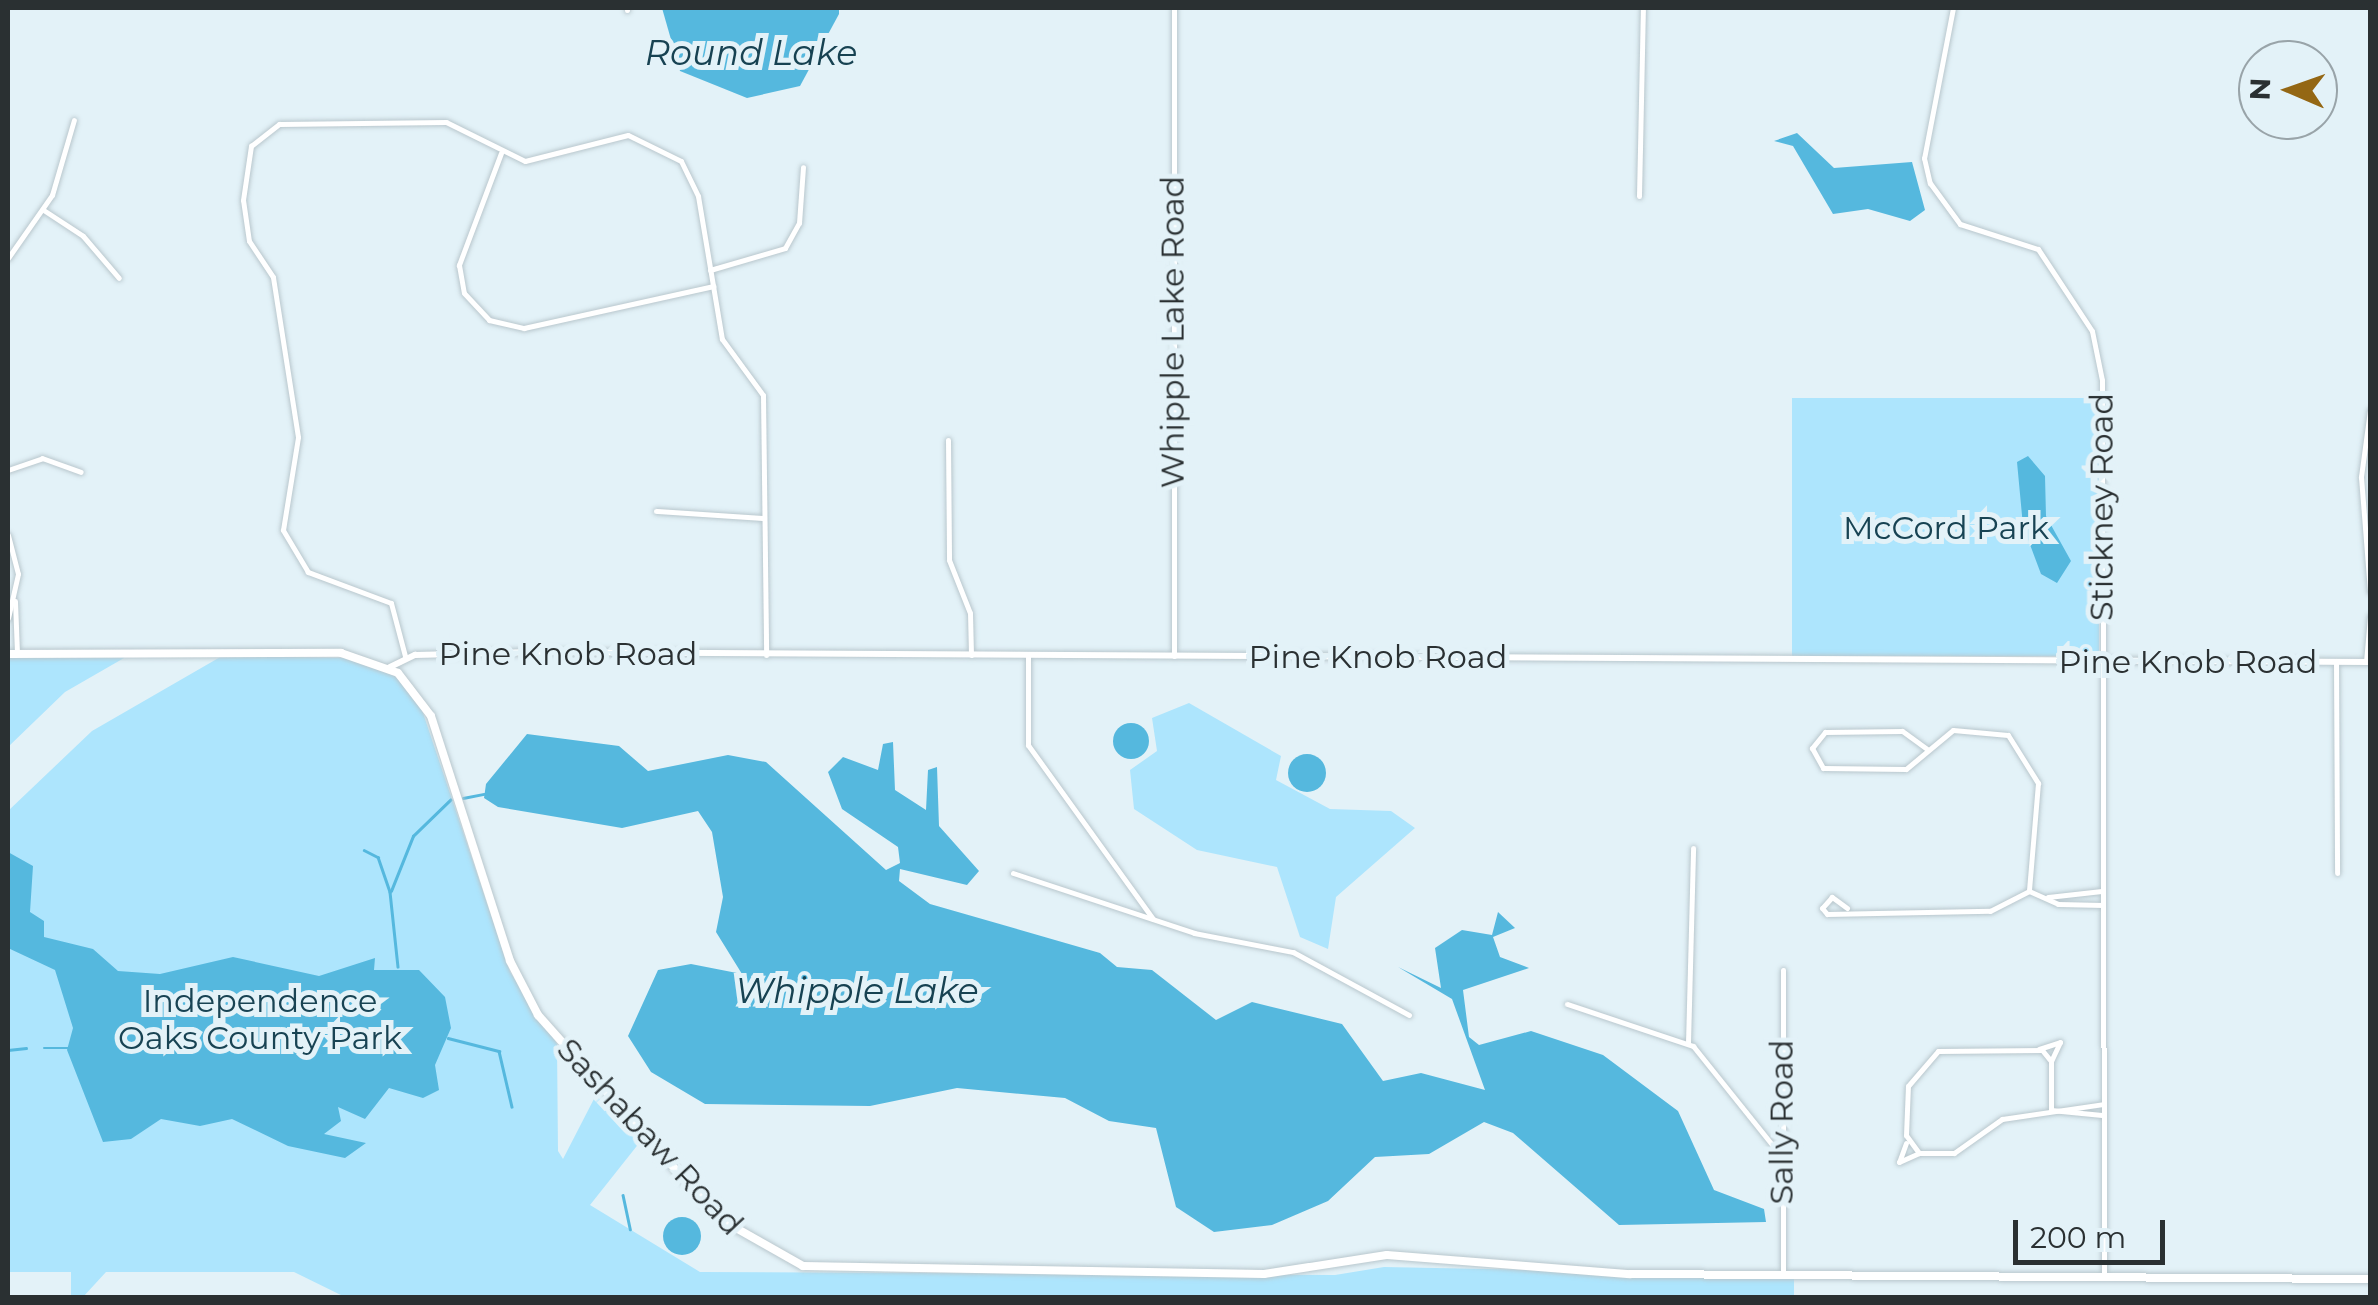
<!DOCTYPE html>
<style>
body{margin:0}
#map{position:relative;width:2378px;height:1305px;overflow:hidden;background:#e3f2f8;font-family:Montserrat,sans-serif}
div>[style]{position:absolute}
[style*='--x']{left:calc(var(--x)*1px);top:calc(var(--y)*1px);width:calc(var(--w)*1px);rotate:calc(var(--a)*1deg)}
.green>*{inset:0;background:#ade5fd;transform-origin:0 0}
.water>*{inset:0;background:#55b8de}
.round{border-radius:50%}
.stream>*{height:2.5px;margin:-1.25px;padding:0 1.25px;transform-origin:1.25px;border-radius:1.25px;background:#55b8de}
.roads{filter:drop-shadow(0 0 2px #b9c7cd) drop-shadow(0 0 2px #b9c7cd)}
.minor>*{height:5px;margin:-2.5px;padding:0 2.5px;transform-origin:2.5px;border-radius:2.5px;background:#fff}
.tertiary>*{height:6px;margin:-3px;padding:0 3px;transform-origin:3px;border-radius:3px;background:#fff}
.secondary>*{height:8px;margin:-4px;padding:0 4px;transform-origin:4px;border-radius:4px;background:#fff}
span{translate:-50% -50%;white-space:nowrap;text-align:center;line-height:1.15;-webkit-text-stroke:10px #e3f2f8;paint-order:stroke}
.street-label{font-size:32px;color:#2a3032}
.park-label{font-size:32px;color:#184353}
.water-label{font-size:35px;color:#174252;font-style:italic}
.frame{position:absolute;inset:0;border:10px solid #2a3032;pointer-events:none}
.north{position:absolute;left:2238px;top:40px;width:100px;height:100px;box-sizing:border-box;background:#e3f2f8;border:2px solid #99a4a9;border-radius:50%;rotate:272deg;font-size:28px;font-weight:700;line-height:40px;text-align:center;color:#2a3032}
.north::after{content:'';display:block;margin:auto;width:35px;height:45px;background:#946714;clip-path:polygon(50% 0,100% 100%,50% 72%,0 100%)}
.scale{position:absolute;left:2013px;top:1220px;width:152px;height:45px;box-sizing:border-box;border:5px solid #2a3032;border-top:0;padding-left:12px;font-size:30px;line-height:35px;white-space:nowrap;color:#2a3032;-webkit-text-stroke:8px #e3f2f8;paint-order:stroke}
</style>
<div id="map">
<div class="green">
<i style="left:1792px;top:398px;width:307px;height:258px"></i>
<i style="clip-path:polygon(131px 654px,65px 692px,8px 747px,8px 656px)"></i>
<i style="clip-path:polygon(222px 656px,347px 658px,397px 677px,422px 710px,510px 972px,557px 1044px,558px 1151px,563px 1159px,596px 1095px,640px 1142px,590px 1205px,700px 1272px,1335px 1275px,1384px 1267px,1794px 1275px,1794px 1297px,347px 1298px,294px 1272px,106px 1272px,83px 1297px,71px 1298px,71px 1272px,8px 1272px,8px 811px,92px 731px)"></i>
<i style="clip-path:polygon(1189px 703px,1281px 756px,1276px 780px,1330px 809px,1391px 811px,1415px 828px,1336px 897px,1328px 949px,1300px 937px,1277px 867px,1197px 850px,1134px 809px,1130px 770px,1157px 751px,1152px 718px)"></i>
</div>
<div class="water">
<i style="clip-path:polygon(662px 8px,839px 8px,839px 14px,800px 86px,747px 98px,680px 71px)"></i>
<i style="clip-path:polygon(1797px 133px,1834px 168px,1912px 162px,1925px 210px,1910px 221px,1868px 209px,1833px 214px,1793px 146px,1774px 141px)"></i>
<i style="clip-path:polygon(2028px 456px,2045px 476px,2046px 516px,2071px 561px,2057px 583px,2041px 574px,2023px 526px,2017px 462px)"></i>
<i class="round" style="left:1113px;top:723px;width:36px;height:36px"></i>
<i style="clip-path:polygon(527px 734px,619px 746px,648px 771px,728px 755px,766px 762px,886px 870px,900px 863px,898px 847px,842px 809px,828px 772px,843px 757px,878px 770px,883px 744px,893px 742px,895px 790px,926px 810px,928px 770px,937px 767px,939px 826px,979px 871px,967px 885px,900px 869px,899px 881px,930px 904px,1100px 953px,1117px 967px,1152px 970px,1216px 1020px,1252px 1002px,1342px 1024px,1383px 1081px,1421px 1073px,1485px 1090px,1452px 999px,1398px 967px,1441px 988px,1435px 948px,1462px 930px,1492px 935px,1498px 912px,1515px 928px,1493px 937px,1500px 957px,1529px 968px,1463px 990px,1469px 1037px,1479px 1045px,1531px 1031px,1603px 1055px,1678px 1111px,1714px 1190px,1764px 1209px,1766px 1222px,1619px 1225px,1513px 1133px,1484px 1122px,1429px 1154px,1375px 1157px,1328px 1201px,1272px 1225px,1214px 1232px,1176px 1207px,1156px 1128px,1109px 1121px,1065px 1098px,957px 1088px,870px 1106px,705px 1104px,651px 1072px,628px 1036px,658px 970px,691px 964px,742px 974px,716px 932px,723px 897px,712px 832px,698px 811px,622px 828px,498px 807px,484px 798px,486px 784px)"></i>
<i class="round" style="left:1288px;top:754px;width:38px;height:38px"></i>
<i style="clip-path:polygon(8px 852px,33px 866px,30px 912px,44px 921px,44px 937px,93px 949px,118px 971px,160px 974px,233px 957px,319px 976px,375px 958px,374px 970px,419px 970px,445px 997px,451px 1028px,435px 1065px,439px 1090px,423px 1098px,389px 1088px,365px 1119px,338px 1107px,341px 1121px,324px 1134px,366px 1143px,345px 1158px,288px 1146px,232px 1119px,200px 1126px,161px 1119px,131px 1139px,103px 1142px,67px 1050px,73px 1028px,55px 970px,8px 948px)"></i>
<i class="round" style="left:663px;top:1217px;width:38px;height:38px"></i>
</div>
<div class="stream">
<i style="--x:463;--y:798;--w:21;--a:-11"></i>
<i style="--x:364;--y:850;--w:16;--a:27"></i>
<i style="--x:378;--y:857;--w:37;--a:71"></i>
<i style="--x:390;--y:892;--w:75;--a:83.9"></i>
<i style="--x:391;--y:891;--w:59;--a:-68.2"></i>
<i style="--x:413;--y:836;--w:52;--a:-44.2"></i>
<i style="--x:448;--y:1038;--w:53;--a:14.3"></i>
<i style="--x:499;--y:1051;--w:57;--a:76.9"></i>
<i style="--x:44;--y:1048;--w:24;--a:0"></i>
<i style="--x:8;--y:1050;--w:18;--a:-6"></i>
<i style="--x:623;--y:1195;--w:35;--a:78"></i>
</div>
<div class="roads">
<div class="minor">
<i style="--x:627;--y:8;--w:2;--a:90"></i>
<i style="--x:1953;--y:8;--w:153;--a:100.9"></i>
<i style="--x:1924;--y:158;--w:26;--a:77"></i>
<i style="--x:1930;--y:183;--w:51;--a:53.8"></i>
<i style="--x:1960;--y:224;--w:82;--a:17.8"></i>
<i style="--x:2038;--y:249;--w:98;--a:56.6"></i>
<i style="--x:2092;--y:331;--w:50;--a:78.5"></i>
<i style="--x:2102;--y:380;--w:897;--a:89.87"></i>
<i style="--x:501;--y:153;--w:120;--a:110.6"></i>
<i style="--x:459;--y:265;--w:28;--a:80"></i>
<i style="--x:464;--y:293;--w:37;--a:47"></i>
<i style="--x:489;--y:320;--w:36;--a:13"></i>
<i style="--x:524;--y:328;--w:194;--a:-12.5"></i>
<i style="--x:1639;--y:196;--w:188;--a:-88.8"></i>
<i style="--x:45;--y:211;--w:45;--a:33.3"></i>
<i style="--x:83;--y:236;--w:55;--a:49.4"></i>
<i style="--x:8;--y:258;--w:77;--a:-55.1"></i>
<i style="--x:52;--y:195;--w:78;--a:-73.7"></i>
<i style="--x:710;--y:270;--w:78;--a:-16.3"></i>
<i style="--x:785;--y:248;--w:29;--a:-61"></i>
<i style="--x:799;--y:223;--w:56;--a:-85.9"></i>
<i style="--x:2370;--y:410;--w:68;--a:97.7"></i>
<i style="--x:2361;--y:477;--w:115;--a:85.5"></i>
<i style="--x:948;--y:440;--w:120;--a:89.5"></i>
<i style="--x:949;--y:560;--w:57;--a:68.4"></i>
<i style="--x:970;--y:613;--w:42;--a:88.6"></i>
<i style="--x:8;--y:470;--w:36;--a:-19"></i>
<i style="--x:42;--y:458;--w:41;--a:19.7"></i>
<i style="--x:656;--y:511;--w:108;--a:3.7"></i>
<i style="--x:8;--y:535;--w:40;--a:75.6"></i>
<i style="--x:18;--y:574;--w:45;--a:102.8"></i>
<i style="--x:15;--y:601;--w:53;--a:87.8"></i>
<i style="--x:1028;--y:655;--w:90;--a:90"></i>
<i style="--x:1028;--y:745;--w:214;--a:54.3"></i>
<i style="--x:405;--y:656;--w:55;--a:-104.8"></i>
<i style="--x:391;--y:603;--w:89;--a:-159.5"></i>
<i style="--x:308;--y:572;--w:49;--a:-120.8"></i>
<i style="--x:283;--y:530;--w:94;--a:-80.8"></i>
<i style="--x:298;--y:437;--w:162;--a:-98.9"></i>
<i style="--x:273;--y:277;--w:43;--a:-123.7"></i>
<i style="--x:249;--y:241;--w:41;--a:-98.3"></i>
<i style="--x:243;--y:200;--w:55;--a:-81.6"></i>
<i style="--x:251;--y:146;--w:36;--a:-38"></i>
<i style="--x:279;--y:124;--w:167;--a:-0.7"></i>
<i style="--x:446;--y:122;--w:88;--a:26.3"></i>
<i style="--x:525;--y:161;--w:106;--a:-14.2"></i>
<i style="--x:628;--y:135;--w:59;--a:26.1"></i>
<i style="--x:681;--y:161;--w:39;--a:64"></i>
<i style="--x:698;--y:196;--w:145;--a:80.5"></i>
<i style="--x:722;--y:339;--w:69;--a:53.8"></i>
<i style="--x:763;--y:395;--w:260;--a:89.3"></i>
<i style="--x:1174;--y:656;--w:648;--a:-90"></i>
<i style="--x:2336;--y:662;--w:211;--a:89.7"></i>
<i style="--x:2366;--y:662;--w:46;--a:-85"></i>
<i style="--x:1927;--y:749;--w:31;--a:-144"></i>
<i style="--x:1902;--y:731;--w:77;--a:179.3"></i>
<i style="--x:1825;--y:732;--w:21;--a:129"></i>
<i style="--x:1812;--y:748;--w:23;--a:61"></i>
<i style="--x:1823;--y:768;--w:83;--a:0.7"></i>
<i style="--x:1906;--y:769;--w:61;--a:-39.7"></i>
<i style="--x:1953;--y:730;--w:55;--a:5.2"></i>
<i style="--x:2008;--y:735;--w:57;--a:58"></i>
<i style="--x:2038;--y:783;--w:108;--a:94.8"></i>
<i style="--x:1013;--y:873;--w:191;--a:18.3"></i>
<i style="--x:1194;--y:933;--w:101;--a:10.9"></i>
<i style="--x:1293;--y:952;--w:132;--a:28.5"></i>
<i style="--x:2029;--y:891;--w:32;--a:24"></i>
<i style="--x:2058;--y:904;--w:45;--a:1.3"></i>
<i style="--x:2048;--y:897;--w:54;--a:-6.3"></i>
<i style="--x:1847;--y:908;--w:19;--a:-144"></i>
<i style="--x:1832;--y:897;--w:15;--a:132"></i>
<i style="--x:1822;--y:908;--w:8;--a:50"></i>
<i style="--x:1827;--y:914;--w:163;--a:-1.1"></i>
<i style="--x:1990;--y:911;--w:44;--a:-27.1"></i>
<i style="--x:1567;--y:1004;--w:133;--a:18.4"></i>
<i style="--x:1693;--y:1046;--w:142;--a:51.3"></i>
<i style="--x:1688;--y:1043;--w:195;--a:-88.5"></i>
<i style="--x:2039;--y:1049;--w:22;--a:-18"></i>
<i style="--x:2060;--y:1042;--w:21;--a:115"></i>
<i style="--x:2051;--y:1110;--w:51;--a:5.6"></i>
<i style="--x:1906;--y:1143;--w:20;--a:110"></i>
<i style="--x:1899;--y:1162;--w:22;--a:-24"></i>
<i style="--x:1919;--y:1153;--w:22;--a:-126"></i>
<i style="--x:1906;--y:1135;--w:49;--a:-87.7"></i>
<i style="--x:1908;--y:1086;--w:46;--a:-49.4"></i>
<i style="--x:1938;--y:1051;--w:104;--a:-0.6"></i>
<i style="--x:2042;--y:1050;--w:14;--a:51"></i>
<i style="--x:2051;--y:1061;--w:49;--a:90"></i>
<i style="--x:1919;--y:1153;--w:35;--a:0"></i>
<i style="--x:1954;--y:1153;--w:59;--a:-35.3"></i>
<i style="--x:2002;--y:1119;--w:102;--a:-8.4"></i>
<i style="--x:1783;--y:1275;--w:305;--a:-90"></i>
</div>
<div class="tertiary">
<i style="--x:390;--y:667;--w:28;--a:-26"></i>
<i style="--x:415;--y:655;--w:118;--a:-1.5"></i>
<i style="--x:533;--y:652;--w:1837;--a:0.31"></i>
</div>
<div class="secondary">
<i style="--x:8;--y:654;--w:333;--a:-0.2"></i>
<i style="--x:341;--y:653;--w:60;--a:19.3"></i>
<i style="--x:398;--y:673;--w:54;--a:52.5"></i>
<i style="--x:431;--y:716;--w:257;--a:72.1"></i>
<i style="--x:510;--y:961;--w:61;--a:62.6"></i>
<i style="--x:538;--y:1015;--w:273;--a:48.3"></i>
<i style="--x:720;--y:1219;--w:95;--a:29.5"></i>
<i style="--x:803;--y:1266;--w:461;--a:1"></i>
<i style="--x:1264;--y:1274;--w:124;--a:-8.8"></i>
<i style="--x:1387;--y:1255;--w:244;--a:4.5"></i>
<i style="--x:1630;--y:1274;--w:740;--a:0.39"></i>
</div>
</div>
<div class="street-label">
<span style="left:1173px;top:332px;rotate:-90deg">Whipple Lake Road</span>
<span style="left:2102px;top:507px;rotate:-90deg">Stickney Road</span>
<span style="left:568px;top:654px">Pine Knob Road</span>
<span style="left:1378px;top:657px">Pine Knob Road</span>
<span style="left:2188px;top:662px">Pine Knob Road</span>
<span style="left:1782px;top:1122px;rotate:-90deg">Sally Road</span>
<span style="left:650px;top:1137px;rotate:47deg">Sashabaw Road</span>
</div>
<div class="park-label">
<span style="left:1946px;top:528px">McCord Park</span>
<span style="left:260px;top:1020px">Independence<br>Oaks County Park</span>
</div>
<div class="water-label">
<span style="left:751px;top:53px">Round Lake</span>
<span style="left:857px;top:991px">Whipple Lake</span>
</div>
<div class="frame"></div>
<div class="north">N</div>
<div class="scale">200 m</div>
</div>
